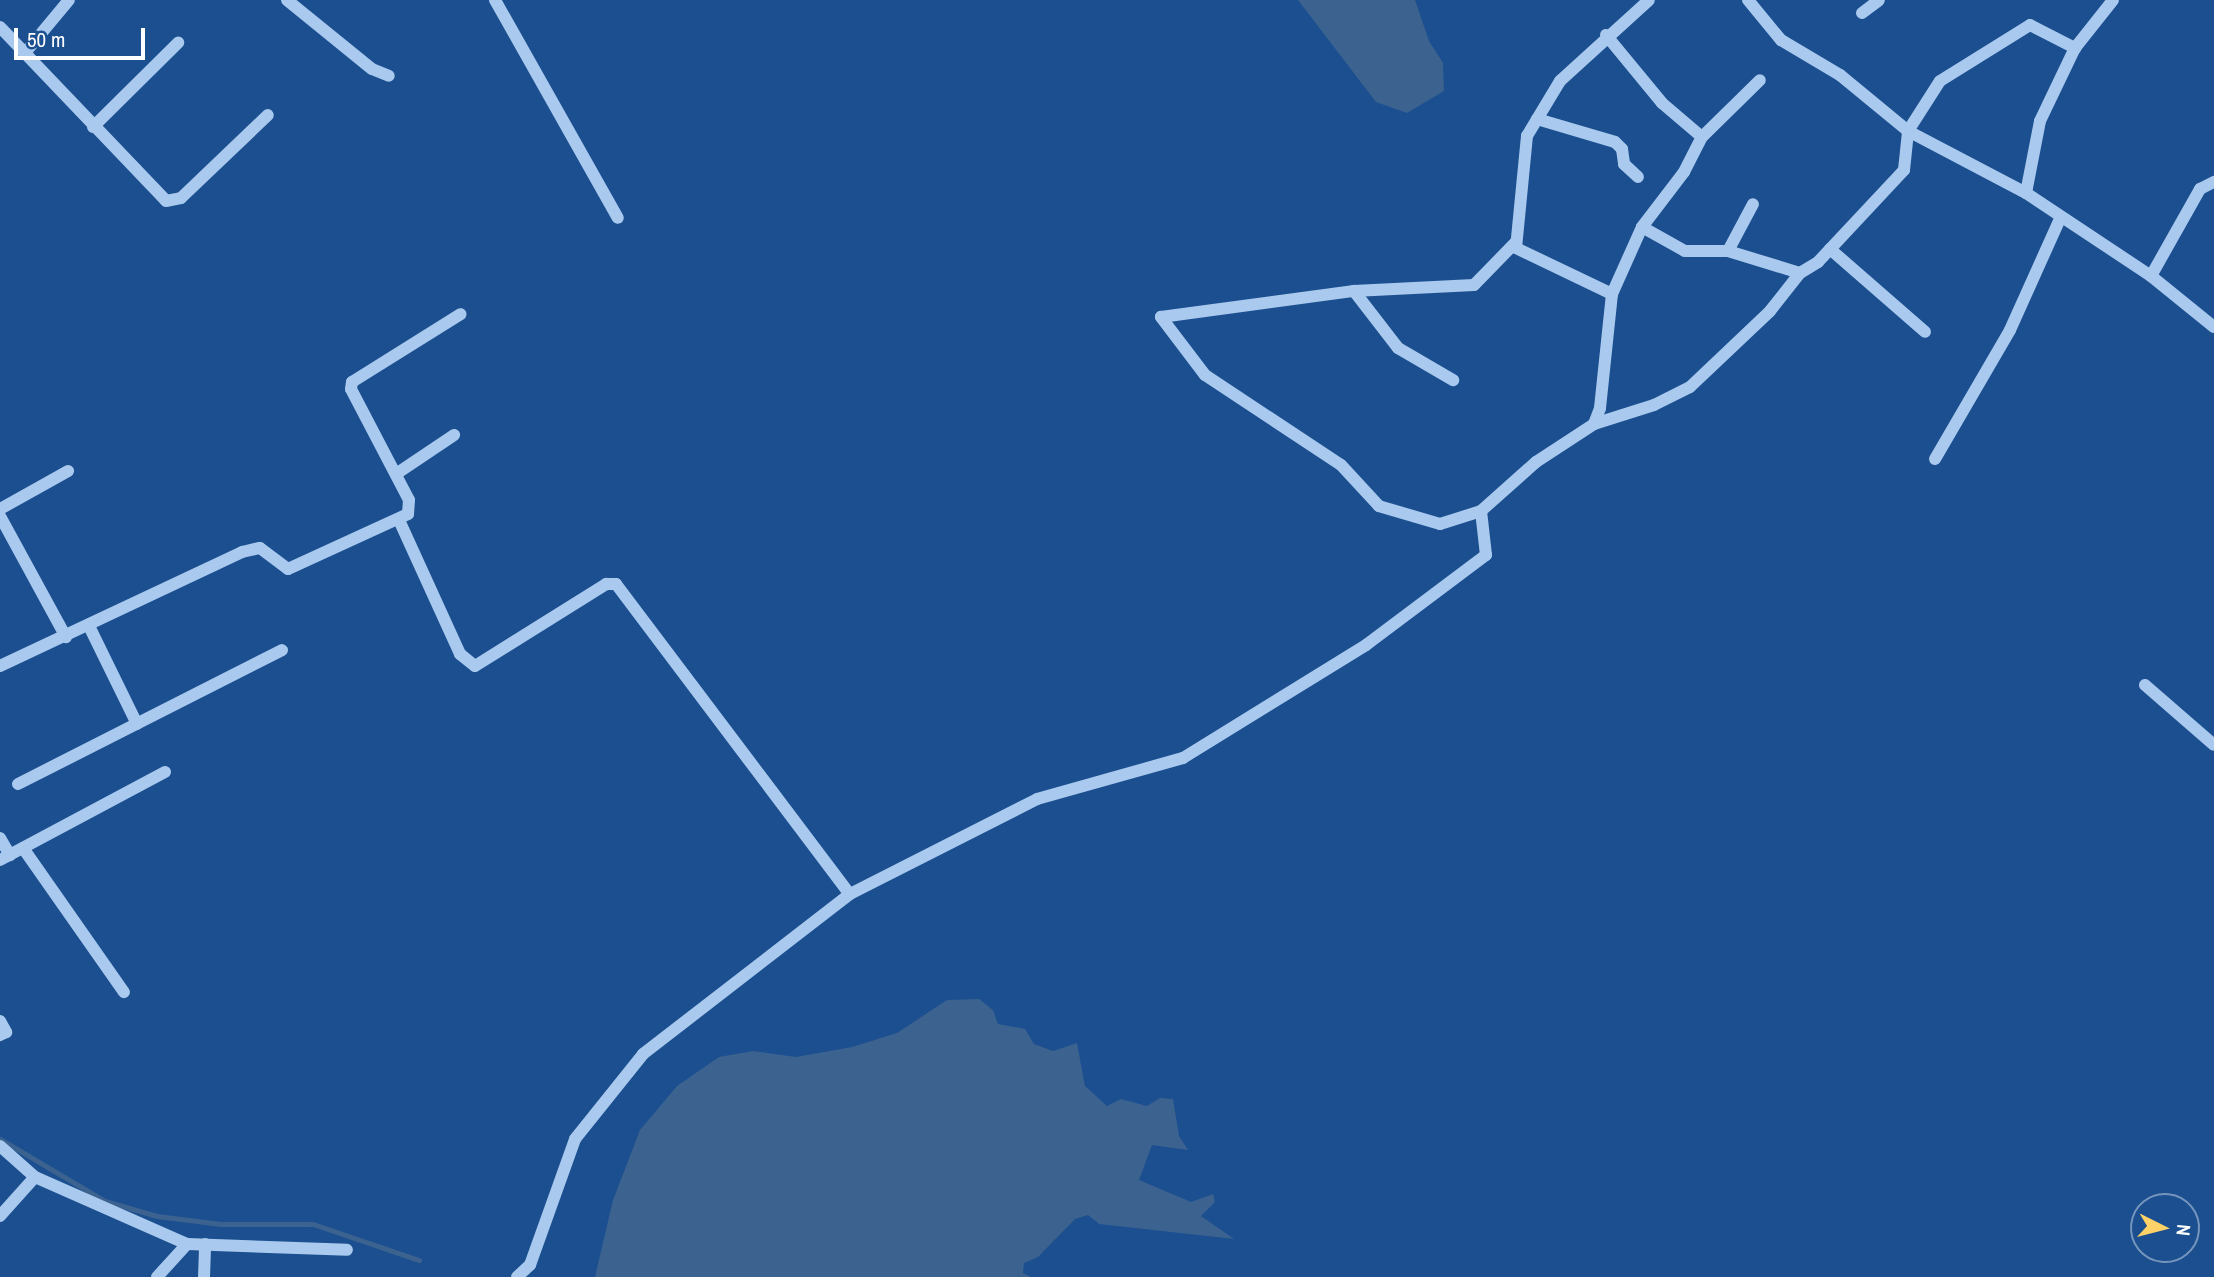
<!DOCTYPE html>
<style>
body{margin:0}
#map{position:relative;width:2214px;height:1277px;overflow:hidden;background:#1b4f8f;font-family:"Archivo Narrow",sans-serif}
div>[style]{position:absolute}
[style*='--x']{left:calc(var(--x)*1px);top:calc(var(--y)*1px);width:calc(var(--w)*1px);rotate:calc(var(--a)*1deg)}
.water>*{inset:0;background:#3c6290}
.stream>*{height:5px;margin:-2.5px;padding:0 2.5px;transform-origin:2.5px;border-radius:2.5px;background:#3c6290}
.minor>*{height:12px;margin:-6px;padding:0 6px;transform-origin:6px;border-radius:6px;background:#a9c9ee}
span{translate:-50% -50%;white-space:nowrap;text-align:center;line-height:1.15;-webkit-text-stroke:6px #1b4f8f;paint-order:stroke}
.north{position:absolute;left:2130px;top:1193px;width:70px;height:70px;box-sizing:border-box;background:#1b4f8f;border:2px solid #7695bc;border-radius:50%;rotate:96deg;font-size:19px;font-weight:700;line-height:28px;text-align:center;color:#fff}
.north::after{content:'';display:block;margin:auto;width:24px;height:32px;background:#ffd166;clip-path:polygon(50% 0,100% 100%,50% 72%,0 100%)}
.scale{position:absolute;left:14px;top:28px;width:131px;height:32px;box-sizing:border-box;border:4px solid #fff;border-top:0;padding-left:9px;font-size:21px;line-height:24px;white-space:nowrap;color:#fff;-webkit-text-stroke:5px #1b4f8f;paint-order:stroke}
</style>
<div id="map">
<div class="water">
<i style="clip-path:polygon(1298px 0,1415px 0,1429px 41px,1443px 63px,1444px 91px,1407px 113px,1376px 102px)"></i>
<i style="clip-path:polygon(979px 999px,993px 1010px,998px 1024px,1025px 1029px,1034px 1044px,1053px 1051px,1077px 1043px,1085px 1086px,1107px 1106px,1121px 1099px,1147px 1106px,1160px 1098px,1173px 1099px,1179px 1136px,1188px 1150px,1152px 1145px,1139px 1180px,1191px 1202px,1213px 1194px,1215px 1202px,1201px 1216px,1234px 1239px,1099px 1224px,1088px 1215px,1075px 1219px,1038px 1257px,1024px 1263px,1023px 1273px,1031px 1277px,595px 1277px,613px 1200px,640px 1130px,677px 1086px,719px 1057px,753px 1051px,796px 1057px,852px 1047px,897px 1033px,947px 1000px)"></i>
</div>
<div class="stream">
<i style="--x:0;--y:1139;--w:122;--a:30.6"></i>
<i style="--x:105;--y:1201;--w:54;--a:16.1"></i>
<i style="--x:157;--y:1216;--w:64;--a:7.2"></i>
<i style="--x:220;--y:1224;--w:93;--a:0"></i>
<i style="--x:313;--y:1224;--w:112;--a:18.8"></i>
</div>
<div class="minor">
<i style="--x:287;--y:0;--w:109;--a:39.1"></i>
<i style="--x:372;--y:69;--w:18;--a:22"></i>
<i style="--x:495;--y:0;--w:250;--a:60.6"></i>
<i style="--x:1748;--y:0;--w:52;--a:50.5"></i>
<i style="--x:1781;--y:40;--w:69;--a:30.7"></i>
<i style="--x:1840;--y:75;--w:88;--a:39.5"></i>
<i style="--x:1908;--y:131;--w:133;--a:27.7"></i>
<i style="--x:2026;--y:193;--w:150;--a:33.6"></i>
<i style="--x:2151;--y:276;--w:81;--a:39"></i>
<i style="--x:1862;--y:13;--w:21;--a:-37"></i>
<i style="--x:0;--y:27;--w:240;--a:46.3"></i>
<i style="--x:166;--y:201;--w:15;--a:-11"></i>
<i style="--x:181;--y:198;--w:120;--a:-43.7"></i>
<i style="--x:1606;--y:35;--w:88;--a:50.5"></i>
<i style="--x:1662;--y:103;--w:52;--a:40.4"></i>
<i style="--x:24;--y:54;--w:70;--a:-50.2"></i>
<i style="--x:1537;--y:119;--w:81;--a:16.4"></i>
<i style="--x:1615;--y:142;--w:10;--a:45"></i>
<i style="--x:1622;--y:149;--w:15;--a:82"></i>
<i style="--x:1624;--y:164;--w:19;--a:43"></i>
<i style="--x:93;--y:127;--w:120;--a:-44.7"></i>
<i style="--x:2026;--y:193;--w:73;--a:-79"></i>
<i style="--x:2040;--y:121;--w:81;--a:-64.4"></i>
<i style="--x:2075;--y:48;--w:61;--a:-51.6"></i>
<i style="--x:1642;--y:227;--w:49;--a:29.2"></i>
<i style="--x:1685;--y:251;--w:43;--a:0"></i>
<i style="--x:1728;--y:251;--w:75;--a:17"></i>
<i style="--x:1830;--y:249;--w:126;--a:41.1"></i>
<i style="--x:1728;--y:251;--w:53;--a:-62"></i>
<i style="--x:2151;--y:276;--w:100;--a:-60.6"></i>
<i style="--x:2200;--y:189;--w:16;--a:-27"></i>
<i style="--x:1354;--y:291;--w:72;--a:52.3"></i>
<i style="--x:1398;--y:348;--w:64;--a:30.2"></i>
<i style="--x:1612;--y:294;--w:106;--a:-154.4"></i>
<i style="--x:1516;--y:248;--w:113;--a:-84.4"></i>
<i style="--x:1527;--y:136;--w:64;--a:-59"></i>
<i style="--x:1560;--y:81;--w:120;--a:-42.3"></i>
<i style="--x:1594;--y:424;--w:63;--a:-17.6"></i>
<i style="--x:1654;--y:405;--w:40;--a:-26.6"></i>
<i style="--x:1690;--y:387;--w:110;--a:-43.5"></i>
<i style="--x:1770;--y:311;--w:48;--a:-51.7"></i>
<i style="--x:1800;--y:273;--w:21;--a:-31"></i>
<i style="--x:1818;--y:262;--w:126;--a:-46.9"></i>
<i style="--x:1904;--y:170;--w:39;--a:-84"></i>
<i style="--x:1908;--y:131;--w:59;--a:-57.4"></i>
<i style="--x:1940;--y:81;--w:106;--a:-31.9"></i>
<i style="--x:2030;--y:25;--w:51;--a:27.1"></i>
<i style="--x:1935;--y:459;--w:149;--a:-59.8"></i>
<i style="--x:2010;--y:330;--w:122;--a:-65.8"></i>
<i style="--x:396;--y:474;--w:70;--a:-33.9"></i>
<i style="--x:0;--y:509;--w:78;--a:-29.2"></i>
<i style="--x:1481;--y:511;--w:43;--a:162.4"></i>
<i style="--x:1440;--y:524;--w:64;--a:-163.6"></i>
<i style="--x:1379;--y:506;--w:56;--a:-132.8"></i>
<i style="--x:1341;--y:465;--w:163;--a:-146.5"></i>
<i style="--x:1205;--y:375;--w:73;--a:-127.2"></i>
<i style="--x:1161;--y:317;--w:195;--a:-7.7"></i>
<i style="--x:1354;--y:291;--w:120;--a:-2.9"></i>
<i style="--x:1474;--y:285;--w:60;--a:-45.7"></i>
<i style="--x:0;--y:516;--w:138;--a:61.4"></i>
<i style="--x:399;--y:520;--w:147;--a:65.5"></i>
<i style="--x:460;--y:654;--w:19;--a:39"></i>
<i style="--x:475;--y:666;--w:155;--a:-32"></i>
<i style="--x:606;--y:584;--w:10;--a:0"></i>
<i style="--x:616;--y:584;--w:388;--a:53"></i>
<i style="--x:89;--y:626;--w:109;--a:63.9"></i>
<i style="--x:0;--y:666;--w:268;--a:-25.2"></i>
<i style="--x:242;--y:552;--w:18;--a:-13"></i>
<i style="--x:260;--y:548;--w:35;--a:37"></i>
<i style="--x:288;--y:569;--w:132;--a:-24.6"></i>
<i style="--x:408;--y:514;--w:14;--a:-86"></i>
<i style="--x:409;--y:500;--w:125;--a:-117.6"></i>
<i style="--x:351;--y:389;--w:7;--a:-82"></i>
<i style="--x:352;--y:382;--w:128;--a:-32"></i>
<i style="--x:2145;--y:685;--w:91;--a:41"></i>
<i style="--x:18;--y:784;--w:296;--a:-26.9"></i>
<i style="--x:0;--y:838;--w:20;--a:60"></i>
<i style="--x:23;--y:848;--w:176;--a:55"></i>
<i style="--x:0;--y:860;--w:187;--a:-28.1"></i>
<i style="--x:0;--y:1021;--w:13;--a:61"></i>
<i style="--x:6;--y:1032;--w:7;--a:153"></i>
<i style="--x:0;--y:1146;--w:47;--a:41.5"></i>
<i style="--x:35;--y:1177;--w:166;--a:23.8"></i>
<i style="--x:187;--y:1244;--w:160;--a:2.1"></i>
<i style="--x:0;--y:1216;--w:52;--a:-48.1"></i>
<i style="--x:157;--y:1277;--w:45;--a:-47.7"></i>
<i style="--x:204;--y:1277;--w:33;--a:-88"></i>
<i style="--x:517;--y:1277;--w:18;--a:-43"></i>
<i style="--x:530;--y:1265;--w:134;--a:-70.3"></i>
<i style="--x:575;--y:1139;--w:109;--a:-51.3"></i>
<i style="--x:643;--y:1054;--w:262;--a:-37.7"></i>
<i style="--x:850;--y:894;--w:210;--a:-26.9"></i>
<i style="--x:1037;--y:799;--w:152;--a:-15.7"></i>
<i style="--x:1183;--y:758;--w:215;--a:-31.7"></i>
<i style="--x:1366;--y:645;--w:150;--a:-36.9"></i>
<i style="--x:1486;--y:555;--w:44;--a:-96.5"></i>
<i style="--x:1481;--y:511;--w:74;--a:-41.7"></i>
<i style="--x:1536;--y:462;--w:69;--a:-33.2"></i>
<i style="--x:1594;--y:424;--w:17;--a:-69"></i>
<i style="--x:1600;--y:408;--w:115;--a:-84"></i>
<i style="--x:1612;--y:294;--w:73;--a:-65.9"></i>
<i style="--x:1642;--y:227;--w:69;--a:-52.6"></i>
<i style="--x:1684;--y:172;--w:39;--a:-63"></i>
<i style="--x:1702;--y:137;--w:81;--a:-44.5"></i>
</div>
<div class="north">N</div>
<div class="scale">50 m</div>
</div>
